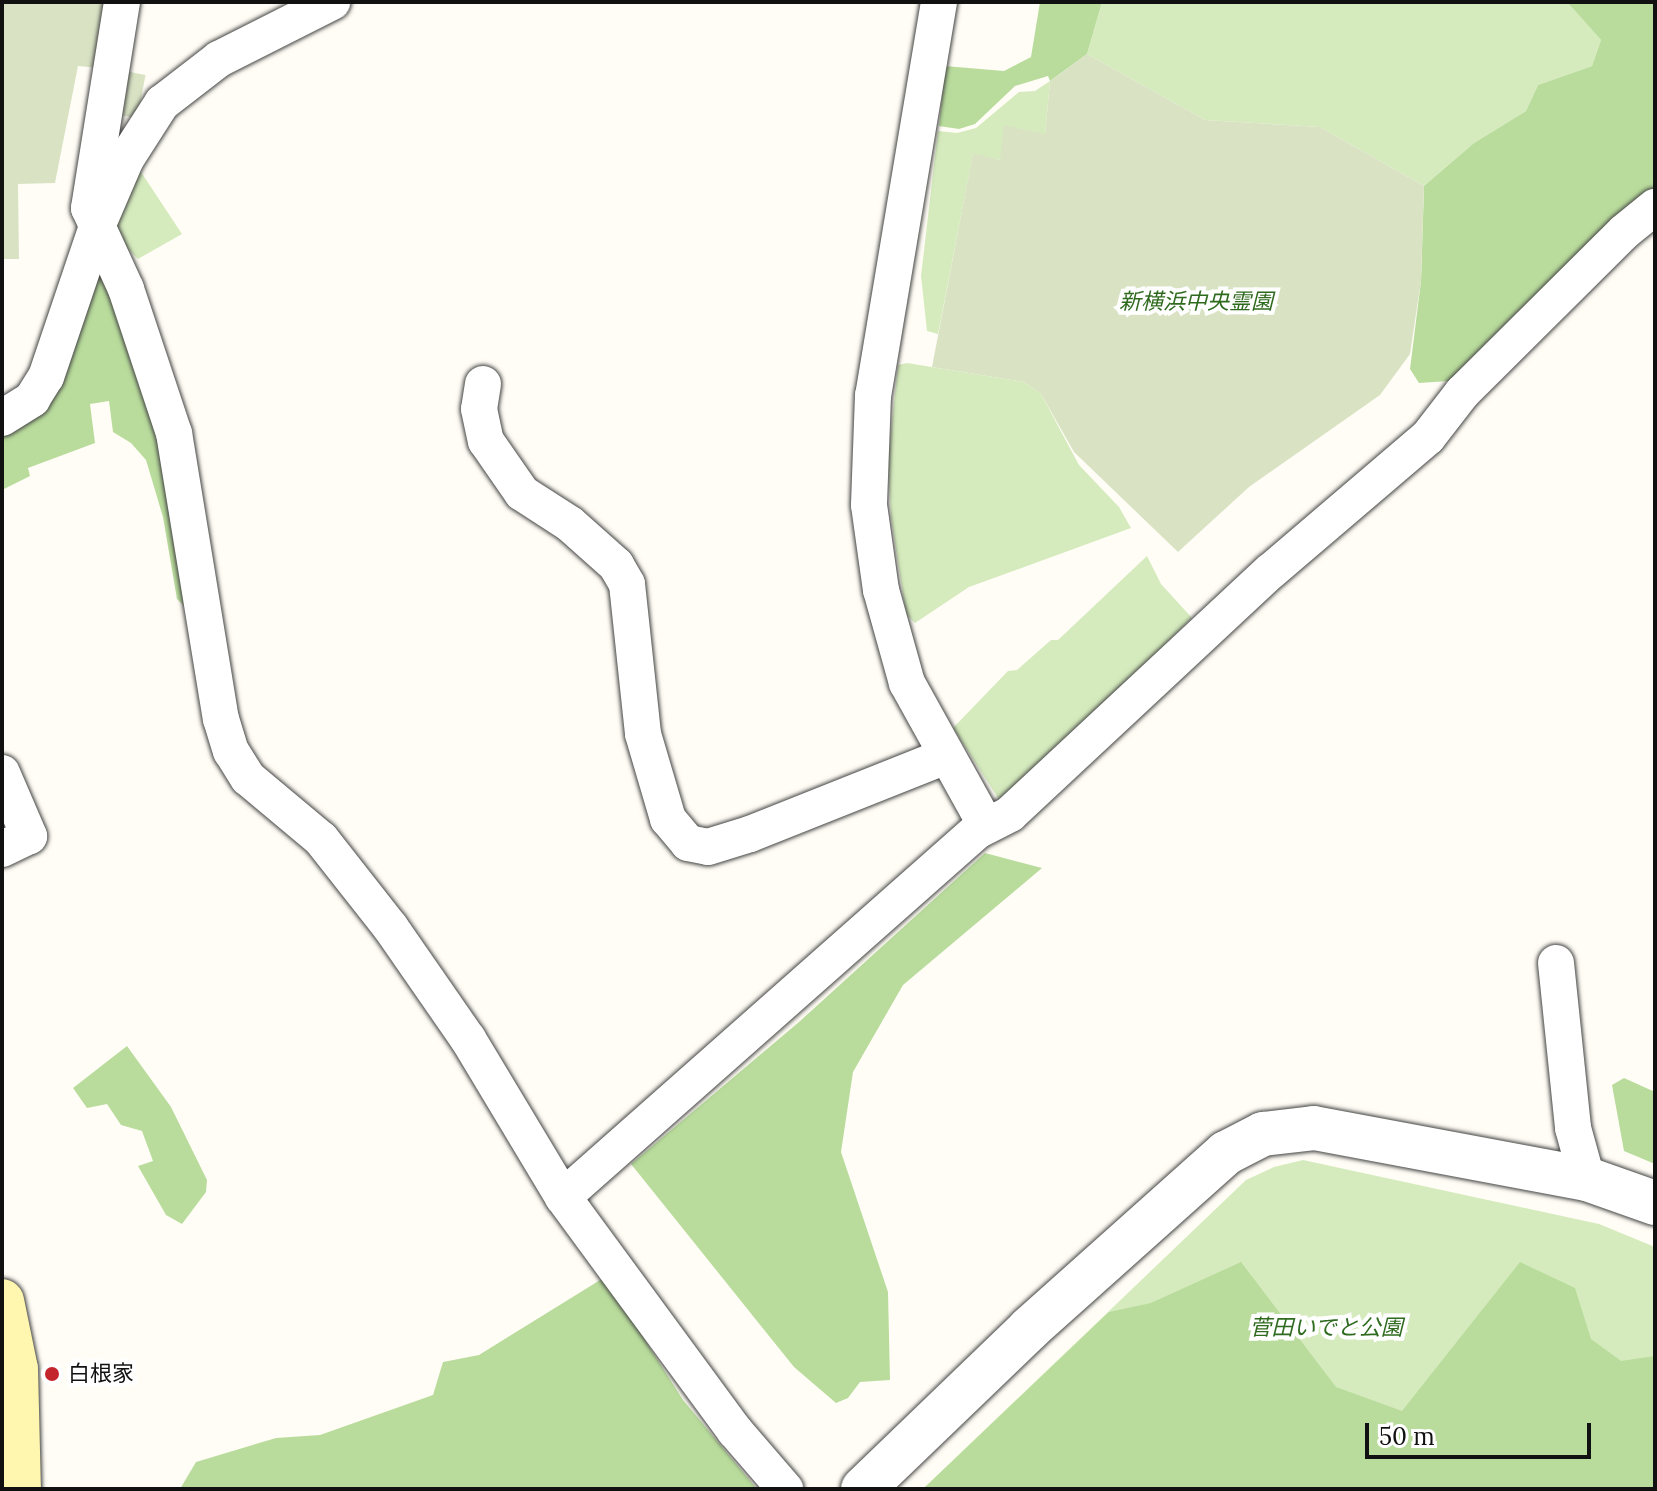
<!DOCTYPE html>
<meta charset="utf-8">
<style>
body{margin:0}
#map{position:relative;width:1657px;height:1491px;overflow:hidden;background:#fffdf5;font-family:Lora,"Noto Sans JP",serif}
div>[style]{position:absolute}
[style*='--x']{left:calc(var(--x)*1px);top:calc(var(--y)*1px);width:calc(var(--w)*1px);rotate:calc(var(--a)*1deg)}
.green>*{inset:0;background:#d5ebbd}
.forest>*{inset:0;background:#b9dc9c}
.cemetery>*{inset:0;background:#d9e3c4;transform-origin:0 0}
.roads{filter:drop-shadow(0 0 2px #444) drop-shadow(0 0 2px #444)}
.minor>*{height:36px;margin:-18px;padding:0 18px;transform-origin:18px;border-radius:18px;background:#fff}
.tertiary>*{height:44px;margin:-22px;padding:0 22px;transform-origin:22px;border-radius:22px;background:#fff}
.secondary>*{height:44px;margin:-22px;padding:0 22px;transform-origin:22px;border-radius:22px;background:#fff6b0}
.dots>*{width:22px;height:22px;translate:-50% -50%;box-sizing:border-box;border:4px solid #fff;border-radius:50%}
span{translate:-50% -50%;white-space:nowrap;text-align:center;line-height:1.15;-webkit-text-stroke:8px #fff;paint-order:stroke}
.park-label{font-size:22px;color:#2f6b1f;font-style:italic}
.poi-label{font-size:22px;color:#111}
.left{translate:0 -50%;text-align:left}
.frame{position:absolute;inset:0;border:4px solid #111;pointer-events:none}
.scale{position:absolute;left:1365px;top:1423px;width:226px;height:36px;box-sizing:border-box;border:4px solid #111;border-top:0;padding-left:10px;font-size:24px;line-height:28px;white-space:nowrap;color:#111;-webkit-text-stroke:6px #fff;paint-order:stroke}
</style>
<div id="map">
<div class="green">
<i style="clip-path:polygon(1102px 2px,1567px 2px,1601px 40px,1592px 66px,1538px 85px,1526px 111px,1474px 143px,1424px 186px,1320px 127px,1205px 120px,1087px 54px)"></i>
<i style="clip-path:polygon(1050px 81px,1045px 134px,1000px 160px,973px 154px,938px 334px,927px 331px,921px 276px,938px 131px,957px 133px,976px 128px,1019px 92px,1035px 91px)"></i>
<i style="clip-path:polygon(135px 163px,182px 234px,138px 259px,103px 225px)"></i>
<i style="clip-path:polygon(907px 363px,1024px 382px,1041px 394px,1079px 465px,1119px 507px,1131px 528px,969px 587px,915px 623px,906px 614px,891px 517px,888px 460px,898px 365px)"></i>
<i style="clip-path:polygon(1147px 556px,1161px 584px,1192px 618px,1014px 794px,998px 798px,953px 728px,1008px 671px,1017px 670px,1051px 640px,1058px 640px)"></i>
<i style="clip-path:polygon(1303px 1160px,1599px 1224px,1655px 1247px,1655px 1489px,923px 1489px,1246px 1180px,1274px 1167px)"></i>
</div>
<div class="forest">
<i style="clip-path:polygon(1040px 2px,1102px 2px,1087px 54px,1050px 81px,1048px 76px,1015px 86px,975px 124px,959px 129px,939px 126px,945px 66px,1004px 71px,1031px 57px)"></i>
<i style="clip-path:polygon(1567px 2px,1655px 2px,1655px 204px,1463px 380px,1419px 383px,1410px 369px,1421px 281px,1424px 186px,1474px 143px,1526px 111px,1538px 85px,1592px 66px,1601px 40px)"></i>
<i style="clip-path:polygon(103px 268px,146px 366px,185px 607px,177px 599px,163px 517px,146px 460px,131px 443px,113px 432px,109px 401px,90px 404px,95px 443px,28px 468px,30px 476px,2px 490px,2px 426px,87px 272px)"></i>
<i style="clip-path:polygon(985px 853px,1042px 868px,903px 985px,853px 1072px,841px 1152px,888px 1292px,890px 1380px,860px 1382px,848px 1398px,836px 1403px,794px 1367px,631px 1164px,799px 1022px)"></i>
<i style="clip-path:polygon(127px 1046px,171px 1107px,207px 1180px,206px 1192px,182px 1224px,166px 1215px,138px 1166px,153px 1161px,142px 1131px,121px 1125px,107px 1104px,87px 1108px,73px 1088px)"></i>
<i style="clip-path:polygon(1624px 1078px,1655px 1092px,1655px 1164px,1624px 1151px,1612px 1085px)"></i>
<i style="clip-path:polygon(1241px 1262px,1336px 1387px,1402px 1411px,1520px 1262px,1575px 1288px,1591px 1339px,1621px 1361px,1655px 1356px,1655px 1489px,923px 1489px,1109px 1312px,1151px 1303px)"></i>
<i style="clip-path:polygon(605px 1277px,683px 1400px,757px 1489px,180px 1489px,196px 1462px,276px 1438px,320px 1435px,433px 1395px,443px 1362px,479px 1355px)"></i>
</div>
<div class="cemetery">
<i style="clip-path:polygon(2px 2px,107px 2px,100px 68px,78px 66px,55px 183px,18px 184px,19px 259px,2px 259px)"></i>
<i style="clip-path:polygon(1087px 54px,1205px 120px,1320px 127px,1424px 186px,1421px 281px,1410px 354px,1380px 395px,1249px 487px,1178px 552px,1074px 452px,1041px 394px,1024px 382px,932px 367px,973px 153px,1000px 160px,1004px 125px,1045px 134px,1050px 81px)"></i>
<i style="left:120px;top:70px;width:26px;height:44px;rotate:11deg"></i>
</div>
<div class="roads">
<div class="minor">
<i style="--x:122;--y:2;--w:209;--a:99.1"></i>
<i style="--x:89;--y:208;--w:89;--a:65.4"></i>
<i style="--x:126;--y:289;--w:152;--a:71.6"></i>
<i style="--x:174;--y:433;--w:290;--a:80.7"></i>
<i style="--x:221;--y:719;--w:34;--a:73"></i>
<i style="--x:231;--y:751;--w:32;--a:58"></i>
<i style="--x:248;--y:778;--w:95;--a:39.9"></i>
<i style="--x:321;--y:839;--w:113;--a:51.8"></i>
<i style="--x:391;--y:928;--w:135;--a:55.3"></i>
<i style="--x:468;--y:1039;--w:184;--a:59"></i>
<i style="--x:563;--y:1197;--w:290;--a:53.7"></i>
<i style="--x:735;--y:1431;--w:77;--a:49.2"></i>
<i style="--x:939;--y:2;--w:399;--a:99.5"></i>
<i style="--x:873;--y:395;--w:110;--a:92.1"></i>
<i style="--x:869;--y:505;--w:86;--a:82"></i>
<i style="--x:881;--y:590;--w:97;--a:74.4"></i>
<i style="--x:907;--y:683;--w:161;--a:61"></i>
<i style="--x:483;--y:384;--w:25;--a:99"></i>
<i style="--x:479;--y:409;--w:33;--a:78"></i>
<i style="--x:486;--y:441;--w:63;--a:55.3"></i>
<i style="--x:522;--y:493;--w:57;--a:32.9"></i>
<i style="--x:570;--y:524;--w:62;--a:41.7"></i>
<i style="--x:616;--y:565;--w:22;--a:60"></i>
<i style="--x:627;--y:584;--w:151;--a:83.9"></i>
<i style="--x:643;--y:734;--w:89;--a:73.6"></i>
<i style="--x:668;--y:819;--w:31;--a:50"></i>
<i style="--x:688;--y:843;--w:20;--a:11"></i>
<i style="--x:708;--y:847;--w:44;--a:-17.2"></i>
<i style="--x:750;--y:834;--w:211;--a:-21.7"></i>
<i style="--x:2;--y:418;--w:36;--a:-32"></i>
<i style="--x:32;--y:399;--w:26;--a:-58"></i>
<i style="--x:46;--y:377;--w:156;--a:-71.3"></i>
<i style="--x:96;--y:229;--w:76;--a:-66.8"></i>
<i style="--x:126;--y:159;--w:67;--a:-57.3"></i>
<i style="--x:162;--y:103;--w:72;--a:-37.7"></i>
<i style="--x:219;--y:59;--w:127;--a:-26.8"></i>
<i style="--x:2;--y:773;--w:69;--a:66.8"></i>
<i style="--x:29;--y:836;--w:30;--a:154"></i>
<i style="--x:1556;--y:963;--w:166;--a:84.1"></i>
<i style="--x:1573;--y:1128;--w:53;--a:74.6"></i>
<i style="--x:563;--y:1197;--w:553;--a:-41.48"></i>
<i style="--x:977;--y:831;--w:37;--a:-27"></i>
<i style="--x:1010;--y:814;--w:357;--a:-43"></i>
<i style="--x:1271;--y:571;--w:206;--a:-40.5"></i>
<i style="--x:1428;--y:437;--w:56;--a:-52.3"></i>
<i style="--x:1462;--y:393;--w:228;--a:-44.8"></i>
<i style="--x:1624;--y:232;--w:40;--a:-39"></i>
</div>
<div class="tertiary">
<i style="--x:863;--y:1489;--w:231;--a:-43.9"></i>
<i style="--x:1029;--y:1329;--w:264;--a:-41.8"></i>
<i style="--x:1226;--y:1153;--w:42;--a:-27.2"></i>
<i style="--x:1263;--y:1134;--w:51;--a:-6.7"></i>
<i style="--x:1314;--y:1128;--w:278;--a:10.6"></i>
<i style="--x:1587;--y:1179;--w:72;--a:19.4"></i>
</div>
<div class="secondary">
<i style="--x:2;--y:1301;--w:69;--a:78.4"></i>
<i style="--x:16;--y:1369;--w:120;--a:88.6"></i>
</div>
</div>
<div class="dots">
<i style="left:52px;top:1374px;background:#c4262e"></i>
</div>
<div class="park-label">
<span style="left:1196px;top:302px">新横浜中央霊園</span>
<span style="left:1326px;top:1328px">菅田いでと公園</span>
</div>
<div class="poi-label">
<span class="left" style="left:68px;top:1374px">白根家</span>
</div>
<div class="frame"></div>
<div class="scale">50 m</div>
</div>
